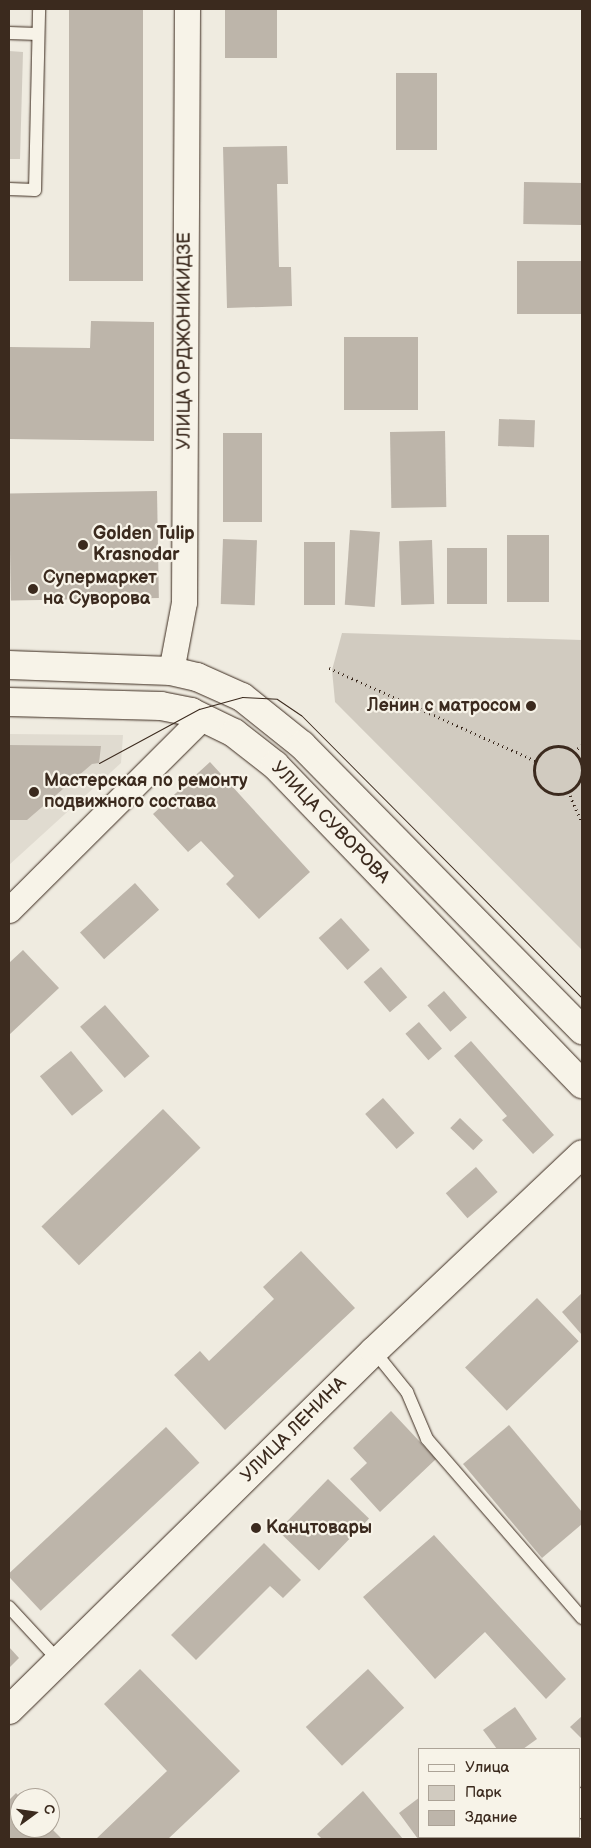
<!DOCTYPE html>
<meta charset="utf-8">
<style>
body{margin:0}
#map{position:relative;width:591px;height:1848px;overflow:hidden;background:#efebe0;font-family:"Balsamiq Sans",sans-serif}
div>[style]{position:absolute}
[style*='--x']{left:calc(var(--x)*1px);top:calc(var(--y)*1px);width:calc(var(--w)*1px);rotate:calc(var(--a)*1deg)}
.built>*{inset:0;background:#e0dbd0}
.green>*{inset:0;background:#d1cbc0}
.building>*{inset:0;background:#bdb5aa;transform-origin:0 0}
.path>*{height:3px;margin-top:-1.5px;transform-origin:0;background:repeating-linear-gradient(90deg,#3b2a1e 0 1px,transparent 0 5px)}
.path>.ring{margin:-1.5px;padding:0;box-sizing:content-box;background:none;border:3px solid #3b2a1e;border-radius:50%}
.roads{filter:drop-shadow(0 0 1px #3b2a1e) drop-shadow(0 0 1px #3b2a1e)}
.service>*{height:12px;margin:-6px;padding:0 6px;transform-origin:6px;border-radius:6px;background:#f7f3e8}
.minor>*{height:25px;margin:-12.5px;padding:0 12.5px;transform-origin:12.5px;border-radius:12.5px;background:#f7f3e8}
.tertiary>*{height:28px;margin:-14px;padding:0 14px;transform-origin:14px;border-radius:14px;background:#f7f3e8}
.secondary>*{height:28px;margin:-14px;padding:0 14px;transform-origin:14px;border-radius:14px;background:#f7f3e8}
.primary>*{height:28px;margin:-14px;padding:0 14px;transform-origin:14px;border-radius:14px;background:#f7f3e8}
.tram>*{height:1px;margin:-0.5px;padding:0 0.5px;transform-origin:0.5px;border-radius:0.5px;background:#3b2a1e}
.dots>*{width:14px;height:14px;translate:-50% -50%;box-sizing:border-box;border:2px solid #f7f3e8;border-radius:50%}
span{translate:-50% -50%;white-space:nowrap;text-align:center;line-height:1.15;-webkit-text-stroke:4.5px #f7f3e8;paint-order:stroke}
.street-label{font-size:18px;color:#3b2a1e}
.poi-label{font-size:18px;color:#3b2a1e;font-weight:700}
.left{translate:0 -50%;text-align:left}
.right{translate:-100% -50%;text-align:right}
.frame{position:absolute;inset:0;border:10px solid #3b2a1e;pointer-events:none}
.legend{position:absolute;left:418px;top:1748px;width:162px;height:90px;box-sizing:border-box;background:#f7f3e8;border:1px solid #aca397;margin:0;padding:6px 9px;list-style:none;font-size:15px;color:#3b2a1e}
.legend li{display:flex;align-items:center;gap:10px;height:25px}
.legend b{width:25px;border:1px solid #aca397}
.north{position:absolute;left:10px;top:1788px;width:50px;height:50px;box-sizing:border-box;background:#f7f3e8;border:1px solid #aca397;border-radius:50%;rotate:76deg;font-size:14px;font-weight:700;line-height:20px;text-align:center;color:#3b2a1e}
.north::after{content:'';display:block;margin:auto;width:18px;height:22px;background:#3b2a1e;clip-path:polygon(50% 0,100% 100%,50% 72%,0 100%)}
</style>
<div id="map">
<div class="built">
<i style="clip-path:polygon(9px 734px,123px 735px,121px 763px,9px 865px)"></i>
</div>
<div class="green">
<i style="clip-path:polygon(9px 51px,23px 52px,20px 159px,9px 159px)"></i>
<i style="clip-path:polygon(342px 633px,582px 640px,582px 950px,335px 702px,332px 670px)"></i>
</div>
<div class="building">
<i style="left:69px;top:9px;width:74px;height:272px"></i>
<i style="left:225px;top:9px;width:52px;height:49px"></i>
<i style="left:396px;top:73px;width:41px;height:77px"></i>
<i style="clip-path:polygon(287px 146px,288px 184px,277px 184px,279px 267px,291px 267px,292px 306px,227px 308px,223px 147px)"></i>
<i style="left:524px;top:182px;width:58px;height:42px;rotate:1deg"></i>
<i style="left:517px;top:261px;width:65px;height:53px"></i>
<i style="clip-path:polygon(91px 321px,154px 322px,154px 441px,9px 439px,9px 347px,90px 348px)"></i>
<i style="left:344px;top:337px;width:74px;height:73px"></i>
<i style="left:499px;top:419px;width:36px;height:27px;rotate:2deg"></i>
<i style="left:445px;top:431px;width:76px;height:55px;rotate:89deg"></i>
<i style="left:223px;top:433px;width:39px;height:89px"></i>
<i style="left:157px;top:491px;width:107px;height:148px;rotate:89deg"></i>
<i style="left:350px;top:530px;width:30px;height:75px;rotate:4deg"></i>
<i style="left:507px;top:535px;width:42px;height:67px"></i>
<i style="left:223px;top:539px;width:34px;height:65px;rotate:2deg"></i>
<i style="left:432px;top:540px;width:64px;height:33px;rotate:88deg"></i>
<i style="left:304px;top:542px;width:31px;height:63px"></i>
<i style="left:447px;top:548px;width:40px;height:56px"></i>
<i style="clip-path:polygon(9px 745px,101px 746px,99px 763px,92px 764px,27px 820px,9px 820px)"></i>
<i style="clip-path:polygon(210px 762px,310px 872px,259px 919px,226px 884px,234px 876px,201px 841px,188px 852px,153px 814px)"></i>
<i style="left:135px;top:883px;width:36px;height:74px;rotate:48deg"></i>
<i style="left:341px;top:918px;width:43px;height:30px;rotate:48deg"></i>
<i style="clip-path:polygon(23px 950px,59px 988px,9px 1035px,9px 963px)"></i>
<i style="left:381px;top:967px;width:40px;height:23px;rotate:49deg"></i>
<i style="left:444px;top:991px;width:35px;height:22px;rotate:49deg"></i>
<i style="left:105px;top:1005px;width:68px;height:33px;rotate:49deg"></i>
<i style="left:419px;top:1022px;width:35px;height:18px;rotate:49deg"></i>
<i style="clip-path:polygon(471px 1041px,554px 1135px,533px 1154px,502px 1120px,507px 1116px,454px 1056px)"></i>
<i style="left:71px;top:1051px;width:51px;height:40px;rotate:51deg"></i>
<i style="left:383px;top:1098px;width:47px;height:24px;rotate:48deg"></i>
<i style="left:163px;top:1109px;width:54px;height:169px;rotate:46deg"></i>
<i style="left:460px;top:1118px;width:32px;height:14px;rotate:44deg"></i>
<i style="left:476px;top:1167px;width:33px;height:40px;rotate:49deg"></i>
<i style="clip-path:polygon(301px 1251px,355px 1308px,225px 1430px,174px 1375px,200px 1351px,209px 1361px,274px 1299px,263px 1287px)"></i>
<i style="clip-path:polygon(582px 1293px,582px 1335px,562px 1312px)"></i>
<i style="left:537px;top:1298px;width:60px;height:100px;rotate:46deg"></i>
<i style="clip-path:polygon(391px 1411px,436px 1459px,380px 1512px,350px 1479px,367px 1463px,353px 1448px)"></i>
<i style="clip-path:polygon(509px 1425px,582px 1512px,582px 1524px,542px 1558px,463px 1464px)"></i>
<i style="left:166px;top:1427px;width:49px;height:217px;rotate:47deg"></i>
<i style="left:328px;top:1479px;width:57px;height:72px;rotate:44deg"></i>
<i style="clip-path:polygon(434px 1535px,566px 1679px,546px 1699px,485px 1632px,435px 1679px,363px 1597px)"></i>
<i style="clip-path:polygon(264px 1543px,301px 1580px,283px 1598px,270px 1586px,196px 1660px,171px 1635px)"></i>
<i style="clip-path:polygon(9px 1647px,19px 1658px,9px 1668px)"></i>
<i style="clip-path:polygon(140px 1669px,240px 1771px,168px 1839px,96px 1839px,167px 1771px,104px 1704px)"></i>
<i style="left:368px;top:1669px;width:53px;height:85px;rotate:47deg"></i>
<i style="clip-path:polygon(515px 1707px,537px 1739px,523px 1749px,497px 1749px,483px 1730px)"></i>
<i style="clip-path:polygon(582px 1716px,582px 1739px,570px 1727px)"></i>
<i style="clip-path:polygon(363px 1791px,403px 1839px,322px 1839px,317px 1834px)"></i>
<i style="clip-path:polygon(16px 1793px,20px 1797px,20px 1828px,51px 1828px,62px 1839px,9px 1839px,9px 1800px)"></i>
<i style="clip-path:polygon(420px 1797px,420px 1837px,459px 1837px,418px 1839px,399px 1813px)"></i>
</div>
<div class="path">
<i style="--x:329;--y:668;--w:227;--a:24.2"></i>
<i class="ring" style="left:534px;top:746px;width:45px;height:45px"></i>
<i style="--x:574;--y:752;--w:11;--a:-41"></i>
<i style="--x:568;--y:791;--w:34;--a:66"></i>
</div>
<div class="roads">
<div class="service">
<i style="--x:9;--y:33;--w:29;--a:2"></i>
<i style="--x:9;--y:189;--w:26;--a:2"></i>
<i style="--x:35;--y:190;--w:181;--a:-88.7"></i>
<i style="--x:374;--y:1351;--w:53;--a:51.2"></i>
<i style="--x:407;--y:1392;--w:51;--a:66.9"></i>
<i style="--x:427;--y:1439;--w:237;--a:49.1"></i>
<i style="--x:9;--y:1607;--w:74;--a:47.2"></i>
</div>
<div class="minor">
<i style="--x:171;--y:671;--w:70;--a:-79.3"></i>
<i style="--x:184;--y:602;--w:593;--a:-89.71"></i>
<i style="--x:9;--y:910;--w:274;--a:-44.9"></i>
</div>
<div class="tertiary">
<i style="--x:580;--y:1804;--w:3;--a:-45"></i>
<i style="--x:540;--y:1839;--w:4;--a:-34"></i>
</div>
<div class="secondary">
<i style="--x:9;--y:1710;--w:512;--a:-44.53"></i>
<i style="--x:374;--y:1351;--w:286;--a:-43.4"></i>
</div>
<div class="primary">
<i style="--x:9;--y:665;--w:162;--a:2.1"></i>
<i style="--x:171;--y:671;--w:27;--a:13"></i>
<i style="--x:197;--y:677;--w:49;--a:24"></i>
<i style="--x:242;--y:697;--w:77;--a:38.7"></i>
<i style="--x:302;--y:745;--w:400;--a:45.5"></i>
<i style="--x:9;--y:702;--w:152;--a:1.5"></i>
<i style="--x:161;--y:706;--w:31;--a:11"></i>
<i style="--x:191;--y:712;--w:48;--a:26"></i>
<i style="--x:234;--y:733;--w:52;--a:38"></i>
<i style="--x:275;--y:765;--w:443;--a:46.1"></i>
</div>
</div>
<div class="tram">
<i style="--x:99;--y:763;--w:114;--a:-28.4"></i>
<i style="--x:199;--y:709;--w:45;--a:-15.6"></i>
<i style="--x:242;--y:697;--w:35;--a:3"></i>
<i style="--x:277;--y:699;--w:29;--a:34"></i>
<i style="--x:301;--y:715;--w:399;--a:45.2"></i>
</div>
<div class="dots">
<i style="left:83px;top:545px;background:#3b2a1e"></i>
<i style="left:33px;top:589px;background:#3b2a1e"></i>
<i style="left:531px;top:706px;background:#3b2a1e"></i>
<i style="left:34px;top:792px;background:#3b2a1e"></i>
<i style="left:256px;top:1528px;background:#3b2a1e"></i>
</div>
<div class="street-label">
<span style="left:185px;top:341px;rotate:-90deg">УЛИЦА ОРДЖОНИКИДЗЕ</span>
<span style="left:330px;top:823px;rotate:46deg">УЛИЦА СУВОРОВА</span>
<span style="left:294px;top:1430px;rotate:-45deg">УЛИЦА ЛЕНИНА</span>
</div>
<div class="poi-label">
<span class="left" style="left:93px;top:545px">Golden Tulip<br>Krasnodar</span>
<span class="left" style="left:43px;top:589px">Супермаркет<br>на Суворова</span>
<span class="right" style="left:521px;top:706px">Ленин с матросом</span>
<span class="left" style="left:44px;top:792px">Мастерская по ремонту<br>подвижного состава</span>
<span class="left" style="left:266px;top:1528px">Канцтовары</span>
</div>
<div class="frame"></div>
<ul class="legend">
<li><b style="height:6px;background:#f7f3e8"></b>Улица</li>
<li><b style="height:14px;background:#d1cbc0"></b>Парк</li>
<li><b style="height:14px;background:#bdb5aa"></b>Здание</li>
</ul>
<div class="north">С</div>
</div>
